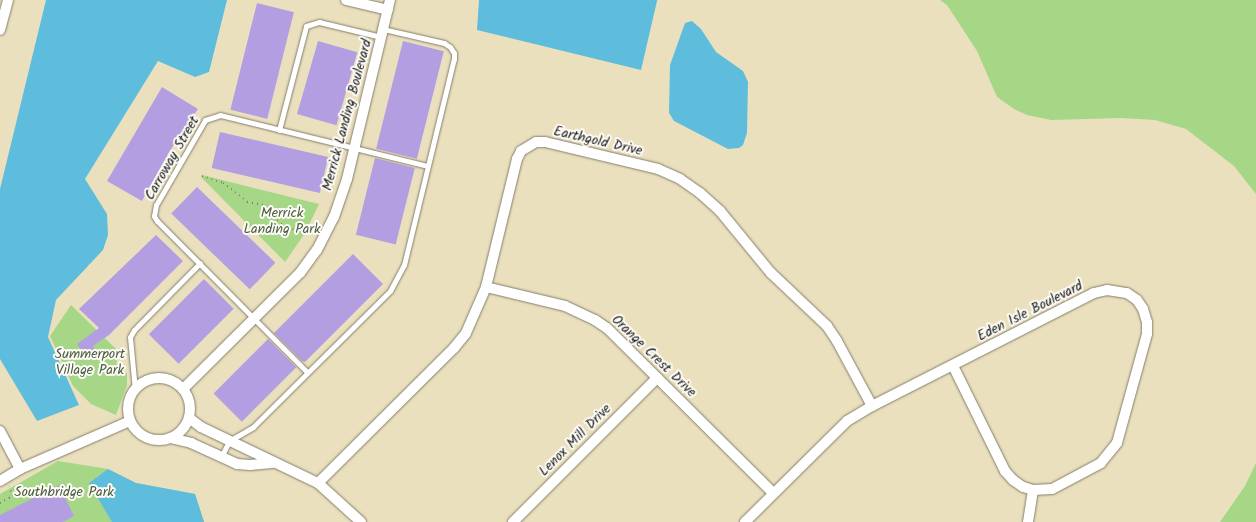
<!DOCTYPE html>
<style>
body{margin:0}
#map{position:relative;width:1256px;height:522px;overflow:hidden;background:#eae0bd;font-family:Kalam,sans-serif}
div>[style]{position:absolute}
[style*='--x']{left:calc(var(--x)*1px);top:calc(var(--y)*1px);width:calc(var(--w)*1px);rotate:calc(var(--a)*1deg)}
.green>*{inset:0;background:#a5d787}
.water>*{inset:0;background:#5ebddc}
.building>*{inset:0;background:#b49ee2;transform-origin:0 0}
.path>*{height:2px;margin-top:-1px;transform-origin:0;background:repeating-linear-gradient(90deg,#837e6c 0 1px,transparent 0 5px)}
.roads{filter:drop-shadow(0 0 1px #837e6c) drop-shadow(0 0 1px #837e6c)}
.lane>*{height:5px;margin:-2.5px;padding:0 2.5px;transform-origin:2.5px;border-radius:2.5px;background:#fff}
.street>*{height:10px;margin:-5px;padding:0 5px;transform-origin:5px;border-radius:5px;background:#fff}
.street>.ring{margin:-5px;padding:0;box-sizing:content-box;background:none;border:10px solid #fff;border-radius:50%}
span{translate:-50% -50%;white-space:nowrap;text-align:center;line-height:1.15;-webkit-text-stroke:4px #fdfcf7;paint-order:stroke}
.street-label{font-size:14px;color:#1c1c1c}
.park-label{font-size:14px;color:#4c5d41}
</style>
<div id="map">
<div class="green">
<i style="clip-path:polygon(940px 0,1256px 0,1256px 194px,1234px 166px,1186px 129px,1155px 120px,1121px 118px,1051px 120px,1027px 115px,1014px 109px,997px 97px,977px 51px,947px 5px)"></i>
<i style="clip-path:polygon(202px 175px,319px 204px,305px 233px,285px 262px,201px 177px)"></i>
<i style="clip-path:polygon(71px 305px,116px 349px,117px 370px,127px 373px,127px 385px,116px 415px,91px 404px,73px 386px,50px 336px)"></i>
<i style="clip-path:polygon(58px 461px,108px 469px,136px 483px,195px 494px,204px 522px,0 522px,0 494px)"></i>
<i style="clip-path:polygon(1256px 463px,1256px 522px,1220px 522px,1245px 486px)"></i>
</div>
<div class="water">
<i style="clip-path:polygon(46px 0,227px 0,209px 72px,195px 77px,158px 61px,85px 179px,107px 214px,108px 235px,103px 250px,56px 300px,48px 337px,79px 405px,37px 421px,0 359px,0 189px)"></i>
<i style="clip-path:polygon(479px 0,657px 0,657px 1px,641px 70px,477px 30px)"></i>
<i style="clip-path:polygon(692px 21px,701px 29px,716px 52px,743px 71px,748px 82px,747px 133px,743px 145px,739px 148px,728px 149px,674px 121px,669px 113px,670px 65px,685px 23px)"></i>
<i style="clip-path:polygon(108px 469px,136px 483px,195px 494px,204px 522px,112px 522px,89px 483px)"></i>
</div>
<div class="building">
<i style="left:257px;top:3px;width:38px;height:110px;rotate:14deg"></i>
<i style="left:318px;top:41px;width:41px;height:76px;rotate:16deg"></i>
<i style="left:403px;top:41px;width:42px;height:111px;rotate:14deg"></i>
<i style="clip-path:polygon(162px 87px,198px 109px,169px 152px,142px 201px,107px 181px)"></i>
<i style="left:220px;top:132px;width:111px;height:37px;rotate:13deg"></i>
<i style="left:375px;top:158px;width:41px;height:79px;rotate:14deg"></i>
<i style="left:197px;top:187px;width:109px;height:37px;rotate:44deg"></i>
<i style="clip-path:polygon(156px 235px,183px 261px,109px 335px,93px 346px,96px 352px,87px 358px,77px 344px,99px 328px,79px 309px)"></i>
<i style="clip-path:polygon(353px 254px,383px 284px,305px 362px,302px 361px,274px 333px)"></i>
<i style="left:204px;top:279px;width:42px;height:78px;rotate:45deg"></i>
<i style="left:268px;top:339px;width:40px;height:77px;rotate:45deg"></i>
<i style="clip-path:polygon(59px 485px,74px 516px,63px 522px,0 522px,0 515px)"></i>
</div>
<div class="path">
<i style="--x:202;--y:176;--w:22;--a:18"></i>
<i style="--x:223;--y:183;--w:31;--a:38"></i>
<i style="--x:247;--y:202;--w:17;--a:10"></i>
<i style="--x:264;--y:205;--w:28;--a:48"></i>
<i style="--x:283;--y:226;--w:25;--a:18"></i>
<i style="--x:0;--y:503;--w:15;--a:-28"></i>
<i style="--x:13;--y:496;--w:10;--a:-114"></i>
</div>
<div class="roads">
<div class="lane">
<i style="--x:279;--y:130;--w:107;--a:-75.4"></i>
<i style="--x:306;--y:26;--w:14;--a:-17"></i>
<i style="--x:319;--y:22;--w:64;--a:13.6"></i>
<i style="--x:307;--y:372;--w:213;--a:-134.8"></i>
<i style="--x:157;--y:221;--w:6;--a:-121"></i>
<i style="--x:154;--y:216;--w:11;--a:-80"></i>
<i style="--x:156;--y:205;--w:98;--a:-60"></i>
<i style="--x:205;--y:120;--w:16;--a:-18"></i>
<i style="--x:220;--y:115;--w:213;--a:13.8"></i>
<i style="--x:135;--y:390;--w:53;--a:-95.4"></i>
<i style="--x:130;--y:337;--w:8;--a:-60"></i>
<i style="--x:134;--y:330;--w:94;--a:-45.4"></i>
<i style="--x:221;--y:457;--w:18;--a:-63"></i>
<i style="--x:229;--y:441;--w:28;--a:-30"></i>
<i style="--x:253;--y:427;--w:193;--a:-44.8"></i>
<i style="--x:390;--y:291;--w:30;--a:-62"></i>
<i style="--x:404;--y:265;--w:212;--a:-76.4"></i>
<i style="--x:454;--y:59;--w:6;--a:-90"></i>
<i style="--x:454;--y:53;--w:7;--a:-124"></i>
<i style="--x:450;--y:47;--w:7;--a:-146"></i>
<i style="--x:444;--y:43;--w:63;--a:-167.1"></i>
</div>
<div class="street">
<i style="--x:346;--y:0;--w:43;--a:13.4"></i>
<i style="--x:0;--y:30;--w:31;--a:-75"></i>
<i style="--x:486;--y:287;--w:81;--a:13.5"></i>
<i style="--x:565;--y:306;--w:33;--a:25"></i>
<i style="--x:595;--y:320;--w:14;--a:34"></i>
<i style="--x:607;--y:328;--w:234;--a:44.8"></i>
<i class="ring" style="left:128px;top:378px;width:52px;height:52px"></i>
<i style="--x:183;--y:389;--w:165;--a:-44.8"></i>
<i style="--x:300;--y:273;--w:29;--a:-54"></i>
<i style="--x:317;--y:250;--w:37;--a:-63"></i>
<i style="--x:334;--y:217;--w:40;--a:-71.1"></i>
<i style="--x:347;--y:179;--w:184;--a:-76.5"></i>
<i style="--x:189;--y:418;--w:15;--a:37"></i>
<i style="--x:201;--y:427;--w:130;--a:25.6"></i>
<i style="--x:318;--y:483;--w:58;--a:42.2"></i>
<i style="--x:0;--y:431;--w:43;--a:62.2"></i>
<i style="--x:170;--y:438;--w:22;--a:13"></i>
<i style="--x:191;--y:443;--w:51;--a:24.5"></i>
<i style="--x:237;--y:464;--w:13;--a:4"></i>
<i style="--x:250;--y:465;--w:22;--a:-5"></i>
<i style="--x:0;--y:481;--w:23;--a:-31"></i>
<i style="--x:20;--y:469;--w:120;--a:-23.6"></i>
<i style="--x:318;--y:483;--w:192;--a:-44.8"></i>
<i style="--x:454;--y:348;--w:19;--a:-51"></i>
<i style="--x:466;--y:333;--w:50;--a:-66.5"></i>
<i style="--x:486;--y:287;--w:132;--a:-76.4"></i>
<i style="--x:517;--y:159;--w:9;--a:-63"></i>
<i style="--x:521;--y:151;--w:17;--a:-31"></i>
<i style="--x:536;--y:142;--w:9;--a:0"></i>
<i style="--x:545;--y:142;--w:116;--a:13.4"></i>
<i style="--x:658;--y:169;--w:24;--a:24"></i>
<i style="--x:680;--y:179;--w:24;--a:35"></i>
<i style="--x:700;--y:193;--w:27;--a:42"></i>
<i style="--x:720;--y:211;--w:80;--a:50.6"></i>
<i style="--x:771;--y:273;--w:77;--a:43.4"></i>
<i style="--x:827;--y:326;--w:18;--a:56"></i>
<i style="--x:837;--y:341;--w:74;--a:61.7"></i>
<i style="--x:513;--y:522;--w:204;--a:-45"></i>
<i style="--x:745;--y:522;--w:144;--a:-44.7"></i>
<i style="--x:847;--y:421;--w:29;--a:-31"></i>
<i style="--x:872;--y:406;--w:249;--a:-27"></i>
<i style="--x:1094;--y:293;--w:13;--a:-13"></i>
<i style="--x:1107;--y:290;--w:20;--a:9"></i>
<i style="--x:1127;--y:293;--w:12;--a:35"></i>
<i style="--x:1137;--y:300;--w:11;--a:56"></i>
<i style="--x:1143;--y:309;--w:14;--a:73"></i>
<i style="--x:1147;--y:322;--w:12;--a:90"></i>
<i style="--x:1147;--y:334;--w:113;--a:105.4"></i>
<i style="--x:1117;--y:443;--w:26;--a:129"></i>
<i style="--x:1101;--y:463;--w:55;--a:152"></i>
<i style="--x:1052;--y:489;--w:19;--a:177"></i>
<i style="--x:1033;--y:490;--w:10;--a:-163"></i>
<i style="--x:1023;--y:487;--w:12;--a:-145"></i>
<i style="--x:1013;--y:480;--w:12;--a:-132"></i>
<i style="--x:1005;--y:471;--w:117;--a:-116.3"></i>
<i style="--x:1028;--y:522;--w:32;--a:-81"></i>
</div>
</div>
<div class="street-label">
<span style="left:347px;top:115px;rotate:-75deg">Merrick Landing Boulevard</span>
<span style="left:598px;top:141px;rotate:13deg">Earthgold Drive</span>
<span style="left:172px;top:158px;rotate:-60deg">Carroway Street</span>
<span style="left:1030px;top:311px;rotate:-27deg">Eden Isle Boulevard</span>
<span style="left:654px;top:356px;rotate:44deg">Orange Crest Drive</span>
<span style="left:575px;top:440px;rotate:-45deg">Lenox Mill Drive</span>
</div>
<div class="park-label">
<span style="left:282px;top:221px">Merrick<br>Landing Park</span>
<span style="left:90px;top:362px">Summerport<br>Village Park</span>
<span style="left:64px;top:492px">Southbridge Park</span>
</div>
</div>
